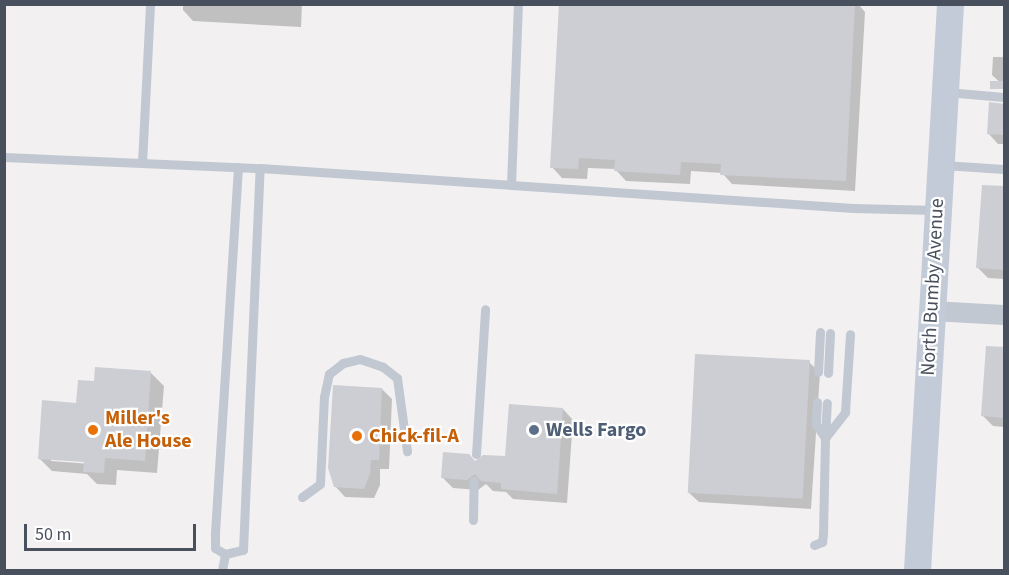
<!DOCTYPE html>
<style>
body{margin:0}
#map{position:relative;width:1009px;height:575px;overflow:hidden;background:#f2f0f0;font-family:"Source Sans 3",sans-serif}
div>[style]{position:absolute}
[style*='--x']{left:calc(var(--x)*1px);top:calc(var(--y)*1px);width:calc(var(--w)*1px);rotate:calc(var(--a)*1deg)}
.shadow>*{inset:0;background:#0003}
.building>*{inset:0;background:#cdced4;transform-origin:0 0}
.lane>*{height:9px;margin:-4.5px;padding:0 4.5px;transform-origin:4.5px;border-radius:4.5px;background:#c1c8d2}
.street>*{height:20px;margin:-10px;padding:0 10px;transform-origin:10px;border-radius:10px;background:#c1c8d2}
.secondary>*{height:27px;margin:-13.5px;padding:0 13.5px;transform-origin:13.5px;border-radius:13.5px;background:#c3cad8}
.dots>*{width:16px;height:16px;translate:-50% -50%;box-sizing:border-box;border:3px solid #fff;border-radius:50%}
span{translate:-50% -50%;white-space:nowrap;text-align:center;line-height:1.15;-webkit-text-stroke:4.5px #fff;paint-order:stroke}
.street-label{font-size:20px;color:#48505d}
.food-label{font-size:20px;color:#c56008;font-weight:700}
.left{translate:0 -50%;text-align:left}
.service-label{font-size:20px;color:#4e5e75;font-weight:700}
.frame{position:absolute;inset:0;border:6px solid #48505d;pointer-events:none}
.scale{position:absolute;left:24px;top:524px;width:172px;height:27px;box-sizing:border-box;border:3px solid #48505d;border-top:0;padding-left:8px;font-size:18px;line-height:21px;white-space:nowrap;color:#48505d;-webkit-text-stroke:4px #fff;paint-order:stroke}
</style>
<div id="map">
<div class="shadow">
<i style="clip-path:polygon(183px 4px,302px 4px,301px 27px,193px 21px,183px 10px)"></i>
<i style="clip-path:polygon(750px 4px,858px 4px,865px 12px,855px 191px,732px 184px,722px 173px,691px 171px,690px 184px,626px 181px,615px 169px,588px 168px,587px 179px,562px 178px,552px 167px)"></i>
<i style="clip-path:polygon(993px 57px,1004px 57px,1004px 86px,992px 75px)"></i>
<i style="clip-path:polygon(1004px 115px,1004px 144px,998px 144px,988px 133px)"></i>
<i style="clip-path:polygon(1004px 188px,1004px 279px,988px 278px,978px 268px)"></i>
<i style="clip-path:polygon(1004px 349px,1004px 427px,993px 426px,983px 416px)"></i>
<i style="clip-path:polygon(809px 362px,820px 373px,811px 509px,699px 502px,688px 492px)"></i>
<i style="clip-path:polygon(evenodd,151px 373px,164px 386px,157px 473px,117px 470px,116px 485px,97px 484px,87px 474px,52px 471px,39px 458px,95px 382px,151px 373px,51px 458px,91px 461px,91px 464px,51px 461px,51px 458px)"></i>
<i style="clip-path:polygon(382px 389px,392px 399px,389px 469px,380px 469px,380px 485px,374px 498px,345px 497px,335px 486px)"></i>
<i style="clip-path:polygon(563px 409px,573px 420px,567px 503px,513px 499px,506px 492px,493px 491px,486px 484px,478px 490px,453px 488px,443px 478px,475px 462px,506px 458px)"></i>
</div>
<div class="building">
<i style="clip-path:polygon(559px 4px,855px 4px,846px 181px,720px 175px,721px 164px,681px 162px,680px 175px,614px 171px,615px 160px,579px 158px,578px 169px,550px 168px)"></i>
<i style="left:990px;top:81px;width:15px;height:8px"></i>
<i style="clip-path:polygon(989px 102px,1005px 104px,1005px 135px,987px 134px)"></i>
<i style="clip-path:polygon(982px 185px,1005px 186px,1005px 270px,976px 268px)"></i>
<i style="clip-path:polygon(986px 346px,1005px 347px,1005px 418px,981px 416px)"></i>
<i style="left:695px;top:354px;width:115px;height:139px;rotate:3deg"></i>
<i style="clip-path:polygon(95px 367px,151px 371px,145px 461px,105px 458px,104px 473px,83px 472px,84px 462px,38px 459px,42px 400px,76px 403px,78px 380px,94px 381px)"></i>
<i style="clip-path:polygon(333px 385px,382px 388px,379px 460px,371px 460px,370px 474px,364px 489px,334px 487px,328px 468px)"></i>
<i style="clip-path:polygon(509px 404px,563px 408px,557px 494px,501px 489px,501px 483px,481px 481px,475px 474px,467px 480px,441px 478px,443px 452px,469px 454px,475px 461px,483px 455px,505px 456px)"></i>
</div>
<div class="lane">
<i style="--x:947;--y:92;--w:57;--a:5"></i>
<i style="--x:4;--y:157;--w:256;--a:2.5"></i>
<i style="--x:260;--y:168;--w:594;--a:3.86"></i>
<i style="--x:853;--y:208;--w:83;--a:1.4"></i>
<i style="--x:142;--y:163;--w:159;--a:-87.1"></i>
<i style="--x:943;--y:165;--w:61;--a:3.8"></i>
<i style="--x:238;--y:167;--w:369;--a:93.6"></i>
<i style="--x:215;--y:535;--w:13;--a:90"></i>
<i style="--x:215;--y:548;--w:12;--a:31"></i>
<i style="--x:225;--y:554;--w:18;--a:-13"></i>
<i style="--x:243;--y:550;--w:382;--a:-87.5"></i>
<i style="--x:511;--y:185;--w:181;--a:-87.8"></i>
<i style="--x:818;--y:372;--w:40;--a:-87.1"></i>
<i style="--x:828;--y:373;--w:40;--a:-87.1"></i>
<i style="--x:817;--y:402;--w:22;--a:93"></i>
<i style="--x:816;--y:424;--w:17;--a:57"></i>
<i style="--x:825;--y:438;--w:35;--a:-87"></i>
<i style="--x:476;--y:454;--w:145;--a:-86.4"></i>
<i style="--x:302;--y:497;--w:22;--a:-36"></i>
<i style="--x:320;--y:484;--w:87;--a:-87.4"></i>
<i style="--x:324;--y:397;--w:24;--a:-78"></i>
<i style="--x:329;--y:374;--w:18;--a:-38"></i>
<i style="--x:343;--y:363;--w:17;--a:-13"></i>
<i style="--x:360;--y:359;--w:24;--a:19"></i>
<i style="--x:383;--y:367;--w:18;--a:38"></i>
<i style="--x:397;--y:378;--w:74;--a:82.2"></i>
<i style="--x:473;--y:520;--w:39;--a:-89"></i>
<i style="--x:814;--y:545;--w:9;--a:-21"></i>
<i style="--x:822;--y:542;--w:8;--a:-83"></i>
<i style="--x:823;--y:534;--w:96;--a:-88.8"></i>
<i style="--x:825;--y:438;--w:33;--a:-52"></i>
<i style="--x:845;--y:412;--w:78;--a:-86.3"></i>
<i style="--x:222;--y:570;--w:16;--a:-79"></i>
</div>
<div class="street">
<i style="--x:932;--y:311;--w:72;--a:3.2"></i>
</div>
<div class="secondary">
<i style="--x:917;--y:570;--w:567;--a:-86.66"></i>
</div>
<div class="dots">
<i style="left:93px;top:430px;background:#e8710a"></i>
<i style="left:534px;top:430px;background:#5c6f8a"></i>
<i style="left:357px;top:436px;background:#e8710a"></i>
</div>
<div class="street-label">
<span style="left:933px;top:287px;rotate:-87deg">North Bumby Avenue</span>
</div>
<div class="food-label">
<span class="left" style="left:105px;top:430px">Miller's<br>Ale House</span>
<span class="left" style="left:369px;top:436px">Chick-fil-A</span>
</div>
<div class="service-label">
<span class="left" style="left:546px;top:430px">Wells Fargo</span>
</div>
<div class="frame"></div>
<div class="scale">50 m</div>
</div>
